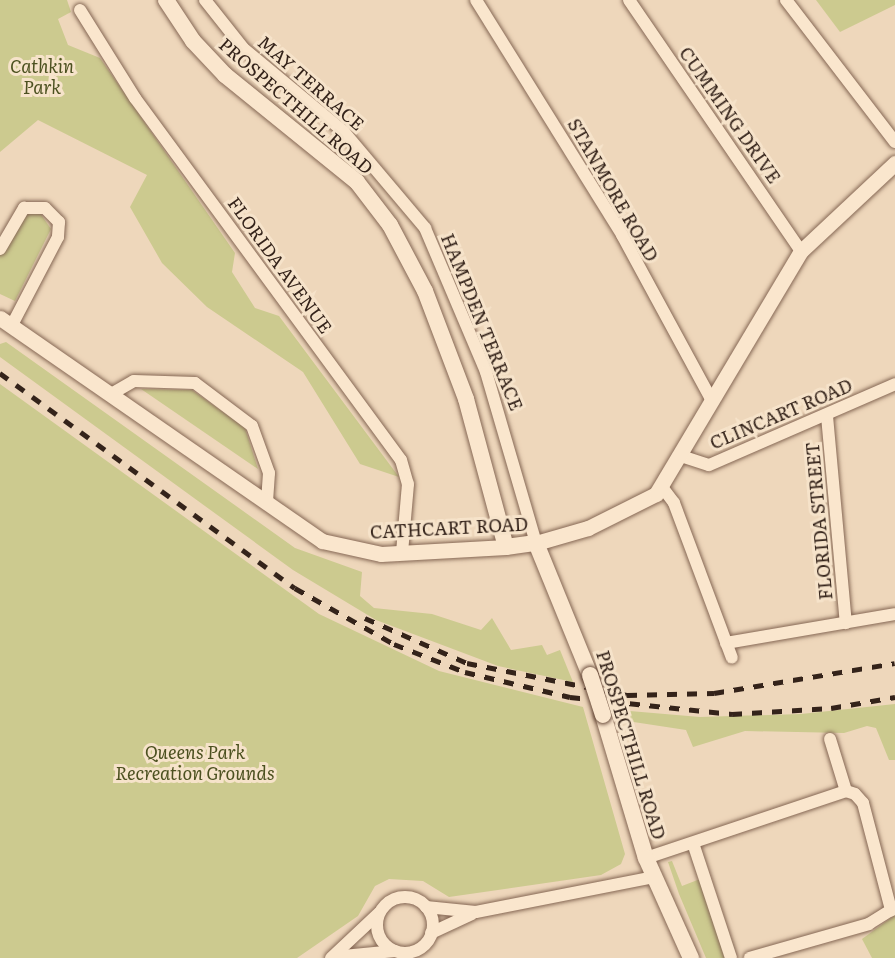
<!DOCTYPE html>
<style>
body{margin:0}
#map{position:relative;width:895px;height:958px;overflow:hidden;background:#eed7bb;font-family:Literata,serif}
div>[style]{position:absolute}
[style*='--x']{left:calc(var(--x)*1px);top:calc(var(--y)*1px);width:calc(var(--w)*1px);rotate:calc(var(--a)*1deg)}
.green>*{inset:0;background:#ccca8f}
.roads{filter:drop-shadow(0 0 2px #856754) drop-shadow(0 0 2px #856754)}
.minor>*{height:12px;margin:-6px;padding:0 6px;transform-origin:6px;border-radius:6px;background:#fae6cd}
.minor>.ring{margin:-6px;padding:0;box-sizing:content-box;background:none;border:12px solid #fae6cd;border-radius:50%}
.tertiary>*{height:15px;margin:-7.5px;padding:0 7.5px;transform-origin:7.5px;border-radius:7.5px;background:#fae6cd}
.secondary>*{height:16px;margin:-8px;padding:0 8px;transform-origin:8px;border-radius:8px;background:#fae6cd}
.rail>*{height:4.5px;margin-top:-2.25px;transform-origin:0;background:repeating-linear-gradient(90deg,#34231a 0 10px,transparent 0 20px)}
.bridges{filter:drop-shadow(0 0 2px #674938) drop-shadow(0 0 2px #674938)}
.secondary-bridge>*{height:16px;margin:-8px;padding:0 8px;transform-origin:8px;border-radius:8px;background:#fae6cd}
span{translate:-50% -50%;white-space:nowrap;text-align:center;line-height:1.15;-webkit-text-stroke:6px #f6e3ca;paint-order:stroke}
.park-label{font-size:18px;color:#4c5120;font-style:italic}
.street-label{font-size:18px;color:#34231a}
</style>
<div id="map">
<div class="green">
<i style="clip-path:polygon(0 0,67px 0,71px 12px,58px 19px,68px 45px,100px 58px,235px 253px,232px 272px,255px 308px,279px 316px,399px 477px,360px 464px,303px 372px,207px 307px,162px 263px,130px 207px,147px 175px,38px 120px,0 152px)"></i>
<i style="clip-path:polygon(816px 0,895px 0,895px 5px,840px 32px)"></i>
<i style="clip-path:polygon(30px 213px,40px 213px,51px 229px,15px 301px,0 294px,0 255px,20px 219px)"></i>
<i style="clip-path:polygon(6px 342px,295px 548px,362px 572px,360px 596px,374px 608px,432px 614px,481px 630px,492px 618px,511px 650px,542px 645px,547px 655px,560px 650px,573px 682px,498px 666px,376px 620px,293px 570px,0 357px,0 344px)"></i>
<i style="clip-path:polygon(0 384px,319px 614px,439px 671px,583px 707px,625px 854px,621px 864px,601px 875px,449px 897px,423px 881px,389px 879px,375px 886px,358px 916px,297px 958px,0 958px)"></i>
<i style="clip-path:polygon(141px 389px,192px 390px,245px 428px,258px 469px)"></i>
<i style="clip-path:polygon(895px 704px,895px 760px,889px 760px,876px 728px,867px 726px,844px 733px,745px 731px,693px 747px,686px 730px,627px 721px,618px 710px,700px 717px,801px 714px)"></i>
<i style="clip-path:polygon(672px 861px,682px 886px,700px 879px,726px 958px,706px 958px,679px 894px,668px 862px)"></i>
<i style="clip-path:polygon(895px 915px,895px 958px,872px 958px,862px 939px)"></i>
</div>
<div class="roads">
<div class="minor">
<i style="--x:205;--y:0;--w:61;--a:51.6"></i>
<i style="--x:243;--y:48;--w:131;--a:39.7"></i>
<i style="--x:344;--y:132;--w:126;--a:49.8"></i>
<i style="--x:425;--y:228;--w:156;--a:67"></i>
<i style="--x:486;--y:372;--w:178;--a:73.7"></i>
<i style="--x:476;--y:0;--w:277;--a:58.1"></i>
<i style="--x:622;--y:235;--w:189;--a:61.5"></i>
<i style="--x:629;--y:0;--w:304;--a:55.6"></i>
<i style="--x:786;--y:0;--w:179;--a:52.5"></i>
<i style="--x:80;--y:10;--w:104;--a:58"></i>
<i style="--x:135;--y:98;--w:449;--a:53.7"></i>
<i style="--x:401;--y:460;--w:25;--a:74"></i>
<i style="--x:408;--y:484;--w:69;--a:95"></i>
<i style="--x:0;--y:249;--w:48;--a:-59.7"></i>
<i style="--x:24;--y:208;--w:21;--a:0"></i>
<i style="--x:45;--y:208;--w:20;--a:45"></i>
<i style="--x:59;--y:222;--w:15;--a:94"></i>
<i style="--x:58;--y:237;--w:99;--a:117.6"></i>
<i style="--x:113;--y:393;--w:24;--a:-30"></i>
<i style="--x:134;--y:381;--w:61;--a:1.9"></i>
<i style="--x:195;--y:383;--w:71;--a:37"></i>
<i style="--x:252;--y:426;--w:50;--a:70.1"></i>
<i style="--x:269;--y:473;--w:30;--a:94"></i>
<i style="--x:827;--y:416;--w:208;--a:84.8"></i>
<i style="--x:681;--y:456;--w:29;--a:18"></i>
<i style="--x:709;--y:465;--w:203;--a:-23.5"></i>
<i style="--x:662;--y:487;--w:20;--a:53"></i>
<i style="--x:674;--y:503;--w:165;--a:69.5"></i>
<i style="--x:726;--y:643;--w:171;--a:-9.7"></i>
<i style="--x:830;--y:739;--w:54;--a:72.9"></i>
<i style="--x:693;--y:843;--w:121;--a:71.7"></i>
<i style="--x:646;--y:858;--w:211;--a:-18.5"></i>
<i style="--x:846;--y:791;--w:9;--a:18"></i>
<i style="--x:855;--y:794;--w:12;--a:48"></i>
<i style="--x:863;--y:803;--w:111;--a:75.3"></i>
<i style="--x:891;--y:910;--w:26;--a:148"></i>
<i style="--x:869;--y:924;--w:124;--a:164.1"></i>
<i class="ring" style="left:377px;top:897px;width:44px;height:44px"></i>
<i style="--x:426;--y:907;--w:50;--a:5.7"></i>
<i style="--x:476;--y:912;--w:181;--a:-11.1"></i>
<i style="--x:431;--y:933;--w:45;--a:-24.9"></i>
<i style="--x:333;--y:957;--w:62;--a:-5.5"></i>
<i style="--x:331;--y:958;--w:66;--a:-43.2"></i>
</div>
<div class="tertiary">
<i style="--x:0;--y:318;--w:392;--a:34.7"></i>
<i style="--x:322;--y:541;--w:60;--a:12.4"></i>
<i style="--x:381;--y:554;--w:125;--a:-3.2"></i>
<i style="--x:536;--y:543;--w:54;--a:-16.1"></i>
<i style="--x:588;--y:528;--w:76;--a:-26.6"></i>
<i style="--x:656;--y:494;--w:283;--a:-59.2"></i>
<i style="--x:801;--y:251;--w:129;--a:-43.1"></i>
</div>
<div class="secondary">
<i style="--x:166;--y:0;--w:49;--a:56.6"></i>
<i style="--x:193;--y:41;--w:47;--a:46.7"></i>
<i style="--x:225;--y:75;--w:170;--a:39"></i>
<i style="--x:357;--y:182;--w:54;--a:52.5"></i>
<i style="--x:390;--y:225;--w:75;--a:62.1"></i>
<i style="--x:425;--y:291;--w:116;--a:69.2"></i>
<i style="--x:466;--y:399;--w:153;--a:74.9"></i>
<i style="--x:506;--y:547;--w:30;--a:-8"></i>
<i style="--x:536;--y:543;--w:143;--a:67.8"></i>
<i style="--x:603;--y:715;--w:149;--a:73.3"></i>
<i style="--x:646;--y:858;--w:110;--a:65.8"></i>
</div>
</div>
<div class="rail">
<i style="--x:0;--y:373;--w:365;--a:36.1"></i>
<i style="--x:295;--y:588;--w:114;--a:29.5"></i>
<i style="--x:394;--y:644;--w:76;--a:21.5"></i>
<i style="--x:465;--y:672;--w:108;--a:13.4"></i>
<i style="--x:570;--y:697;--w:163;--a:6"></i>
<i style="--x:732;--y:714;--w:99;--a:-3.5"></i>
<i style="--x:831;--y:708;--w:65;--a:-9.8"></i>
<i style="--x:365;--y:618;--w:111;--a:23.8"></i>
<i style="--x:467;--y:663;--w:163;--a:11.3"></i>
<i style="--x:627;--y:695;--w:87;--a:-1.3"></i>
<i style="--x:714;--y:693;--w:183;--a:-9.4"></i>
</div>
<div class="bridges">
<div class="secondary-bridge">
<i style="--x:590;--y:675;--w:42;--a:72"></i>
</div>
</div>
<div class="park-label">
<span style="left:42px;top:77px">Cathkin<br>Park</span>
<span style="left:195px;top:763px">Queens Park<br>Recreation Grounds</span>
</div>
<div class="street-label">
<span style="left:311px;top:83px;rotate:41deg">MAY TERRACE</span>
<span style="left:296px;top:106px;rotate:41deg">PROSPECTHILL ROAD</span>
<span style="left:730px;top:115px;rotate:55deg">CUMMING DRIVE</span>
<span style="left:613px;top:190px;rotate:60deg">STANMORE ROAD</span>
<span style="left:280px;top:265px;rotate:54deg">FLORIDA AVENUE</span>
<span style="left:482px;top:322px;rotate:68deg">HAMPDEN TERRACE</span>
<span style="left:781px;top:414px;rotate:-23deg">CLINCART ROAD</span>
<span style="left:819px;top:521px;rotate:-95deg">FLORIDA STREET</span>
<span style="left:449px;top:528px;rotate:-3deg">CATHCART ROAD</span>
<span style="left:631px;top:745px;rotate:73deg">PROSPECTHILL ROAD</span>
</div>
</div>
